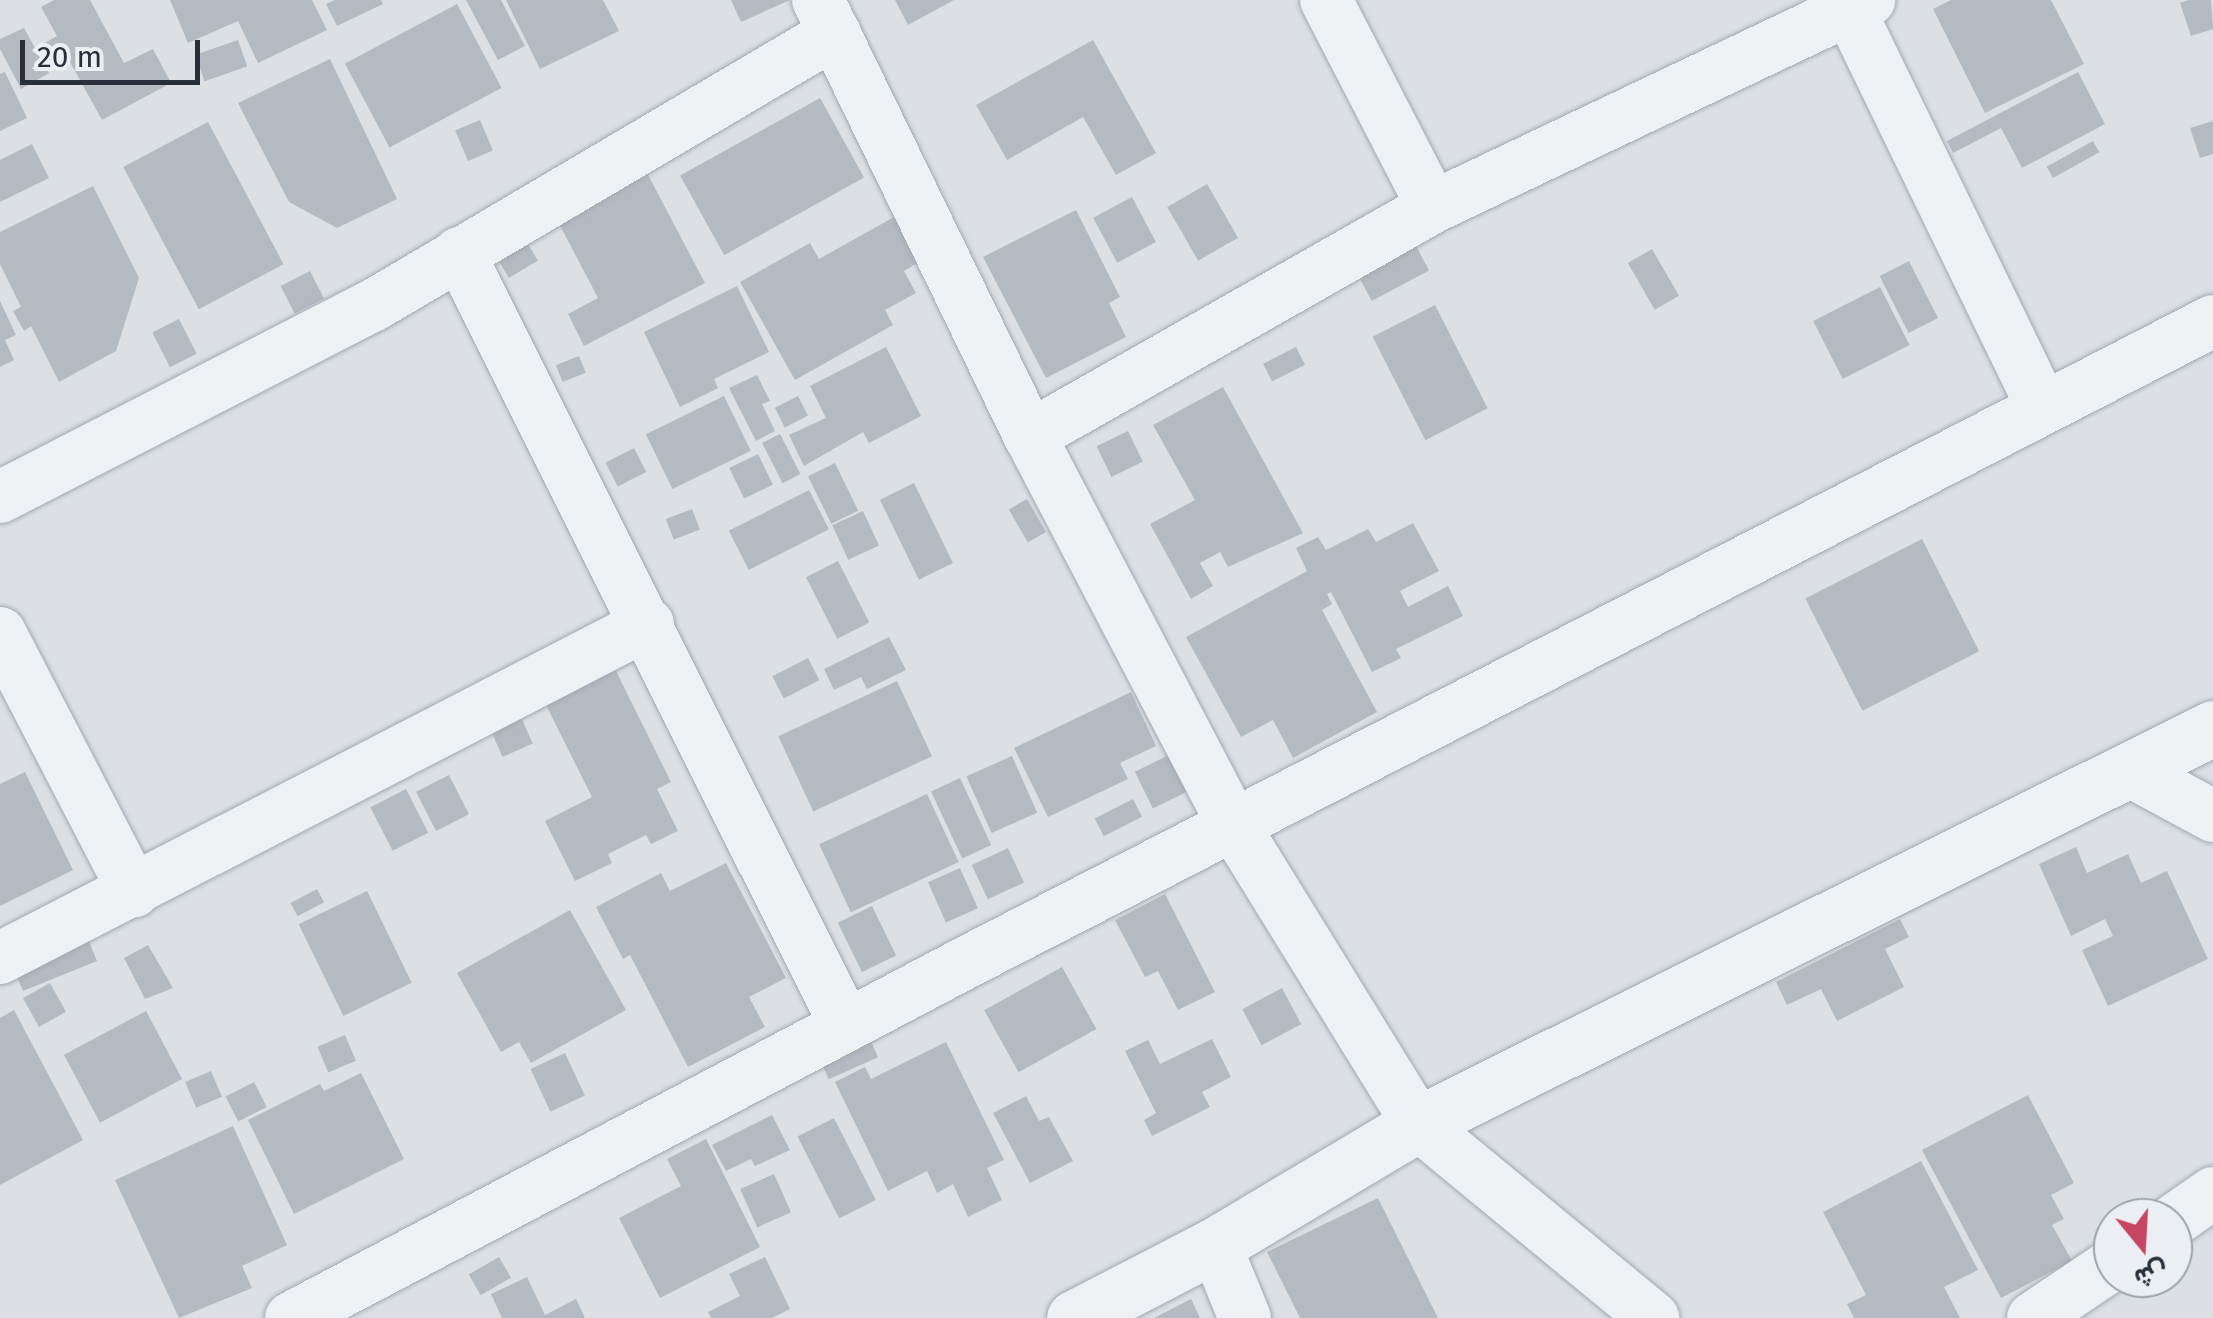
<!DOCTYPE html>
<meta charset="utf-8">
<style>
body{margin:0}
#map{position:relative;width:2213px;height:1318px;overflow:hidden;background:#dce0e5;font-family:"Fira Sans",Vazirmatn,sans-serif}
div>[style]{position:absolute}
[style*='--x']{left:calc(var(--x)*1px);top:calc(var(--y)*1px);width:calc(var(--w)*1px);rotate:calc(var(--a)*1deg)}
.building>*{inset:0;background:#b3bac2;transform-origin:0 0}
.roads{filter:drop-shadow(0 0 2px #a2a7af) drop-shadow(0 0 2px #a2a7af)}
.minor>*{height:52px;margin:-26px;padding:0 26px;transform-origin:26px;border-radius:26px;background:#eef1f4}
.tertiary>*{height:55px;margin:-27.5px;padding:0 27.5px;transform-origin:27.5px;border-radius:27.5px;background:#eef1f4}
span{translate:-50% -50%;white-space:nowrap;text-align:center;line-height:1.15;-webkit-text-stroke:8px #ebeff3;paint-order:stroke}
.north{position:absolute;left:2093px;top:1198px;width:100px;height:100px;box-sizing:border-box;background:#ebeff3;border:2px solid #9da2a9;border-radius:50%;rotate:162deg;font-size:28px;font-weight:700;line-height:40px;text-align:center;color:#272f3b}
.north::after{content:'';display:block;margin:auto;width:35px;height:45px;background:#c64562;clip-path:polygon(50% 0,100% 100%,50% 72%,0 100%)}
.scale{position:absolute;left:20px;top:40px;width:180px;height:45px;box-sizing:border-box;border:5px solid #272f3b;border-top:0;padding-left:12px;font-size:30px;line-height:35px;white-space:nowrap;color:#272f3b;-webkit-text-stroke:8px #ebeff3;paint-order:stroke}
</style>
<div id="map">
<div class="building">
<i style="clip-path:polygon(54px 0,90px 0,124px 63px,153px 49px,171px 83px,102px 120px,70px 62px,55px 70px,41px 45px,57px 36px,41px 7px)"></i>
<i style="clip-path:polygon(170px 0,312px 0,327px 30px,258px 63px,238px 21px,188px 43px)"></i>
<i style="clip-path:polygon(335px 0,381px 0,383px 4px,337px 26px,326px 4px)"></i>
<i style="clip-path:polygon(466px 0,501px 0,525px 46px,498px 60px)"></i>
<i style="clip-path:polygon(506px 0,603px 0,619px 31px,540px 69px)"></i>
<i style="clip-path:polygon(731px 0,790px 0,741px 22px)"></i>
<i style="clip-path:polygon(895px 0,954px 0,908px 25px)"></i>
<i style="clip-path:polygon(1951px 0,2051px 0,2084px 64px,1985px 113px,1933px 9px)"></i>
<i style="clip-path:polygon(2189px 0,2211px 0,2213px 29px,2191px 36px,2180px 3px)"></i>
<i style="left:457px;top:4px;width:95px;height:127px;rotate:62deg"></i>
<i style="clip-path:polygon(24px 28px,49px 73px,21px 89px,0 49px,0 39px)"></i>
<i style="left:238px;top:40px;width:28px;height:45px;rotate:71deg"></i>
<i style="clip-path:polygon(1093px 40px,1156px 153px,1116px 175px,1083px 117px,1007px 160px,976px 105px)"></i>
<i style="clip-path:polygon(330px 59px,397px 199px,337px 228px,289px 202px,238px 103px)"></i>
<i style="clip-path:polygon(5px 72px,27px 118px,0 131px,0 74px)"></i>
<i style="clip-path:polygon(2078px 72px,2105px 124px,2022px 168px,2001px 128px,1953px 153px,1947px 141px)"></i>
<i style="left:820px;top:98px;width:91px;height:160px;rotate:61deg"></i>
<i style="left:480px;top:120px;width:33px;height:27px;rotate:67deg"></i>
<i style="clip-path:polygon(2213px 121px,2213px 154px,2200px 158px,2190px 128px)"></i>
<i style="left:208px;top:122px;width:161px;height:96px;rotate:62deg"></i>
<i style="left:2093px;top:141px;width:13px;height:53px;rotate:61deg"></i>
<i style="clip-path:polygon(32px 144px,49px 178px,0 202px,0 160px)"></i>
<i style="clip-path:polygon(645px 169px,705px 283px,584px 346px,568px 314px,598px 298px,555px 216px)"></i>
<i style="left:1207px;top:184px;width:62px;height:46px;rotate:60deg"></i>
<i style="clip-path:polygon(93px 186px,139px 278px,116px 351px,59px 382px,31px 326px,24px 331px,13px 311px,21px 307px,0 264px,0 232px)"></i>
<i style="left:1132px;top:197px;width:51px;height:44px;rotate:62deg"></i>
<i style="clip-path:polygon(1076px 210px,1120px 297px,1109px 303px,1126px 337px,1046px 378px,983px 257px)"></i>
<i style="clip-path:polygon(894px 217px,919px 262px,904px 271px,916px 293px,885px 310px,893px 325px,795px 380px,740px 282px,810px 243px,819px 259px)"></i>
<i style="left:522px;top:234px;width:31px;height:34px;rotate:59deg"></i>
<i style="left:1415px;top:244px;width:30px;height:65px;rotate:62deg"></i>
<i style="left:1652px;top:249px;width:54px;height:28px;rotate:60deg"></i>
<i style="left:1909px;top:261px;width:64px;height:33px;rotate:63deg"></i>
<i style="left:310px;top:271px;width:31px;height:33px;rotate:63deg"></i>
<i style="clip-path:polygon(737px 286px,769px 352px,714px 379px,718px 388px,680px 407px,644px 332px)"></i>
<i style="left:1880px;top:287px;width:65px;height:75px;rotate:63deg"></i>
<i style="clip-path:polygon(0 301px,16px 335px,5px 340px,14px 360px,0 367px)"></i>
<i style="left:1435px;top:305px;width:116px;height:70px;rotate:63deg"></i>
<i style="left:179px;top:319px;width:39px;height:30px;rotate:63deg"></i>
<i style="clip-path:polygon(886px 347px,921px 416px,869px 443px,863px 432px,804px 466px,789px 435px,826px 418px,810px 386px)"></i>
<i style="left:1296px;top:347px;width:20px;height:37px;rotate:63deg"></i>
<i style="left:579px;top:356px;width:18px;height:25px;rotate:68deg"></i>
<i style="clip-path:polygon(757px 375px,770px 401px,762px 404px,775px 431px,756px 441px,729px 388px)"></i>
<i style="clip-path:polygon(1223px 387px,1303px 533px,1228px 567px,1220px 552px,1200px 563px,1213px 586px,1191px 599px,1150px 524px,1195px 500px,1153px 425px)"></i>
<i style="left:724px;top:396px;width:61px;height:87px;rotate:64deg"></i>
<i style="left:798px;top:396px;width:22px;height:26px;rotate:63deg"></i>
<i style="left:1128px;top:431px;width:34px;height:35px;rotate:64deg"></i>
<i style="left:780px;top:434px;width:45px;height:20px;rotate:63deg"></i>
<i style="left:634px;top:448px;width:27px;height:32px;rotate:63deg"></i>
<i style="left:758px;top:454px;width:34px;height:32px;rotate:64deg"></i>
<i style="left:835px;top:463px;width:53px;height:30px;rotate:64deg"></i>
<i style="left:914px;top:483px;width:89px;height:38px;rotate:64deg"></i>
<i style="left:809px;top:490px;width:44px;height:90px;rotate:63deg"></i>
<i style="left:1027px;top:499px;width:38px;height:21px;rotate:60deg"></i>
<i style="left:692px;top:509px;width:22px;height:28px;rotate:69deg"></i>
<i style="left:863px;top:511px;width:38px;height:34px;rotate:65deg"></i>
<i style="clip-path:polygon(1413px 523px,1439px 571px,1400px 591px,1408px 607px,1448px 586px,1463px 616px,1396px 649px,1401px 658px,1372px 672px,1331px 592px,1327px 594px,1332px 604px,1322px 610px,1377px 712px,1293px 758px,1273px 720px,1241px 737px,1186px 637px,1307px 571px,1296px 548px,1318px 537px,1326px 550px,1368px 529px,1376px 542px)"></i>
<i style="left:1922px;top:539px;width:126px;height:131px;rotate:63deg"></i>
<i style="left:838px;top:561px;width:69px;height:36px;rotate:63deg"></i>
<i style="clip-path:polygon(889px 637px,906px 670px,867px 689px,861px 677px,834px 690px,824px 669px)"></i>
<i style="left:808px;top:658px;width:25px;height:40px;rotate:63deg"></i>
<i style="clip-path:polygon(615px 669px,671px 782px,657px 789px,678px 831px,651px 844px,646px 835px,608px 854px,612px 863px,575px 881px,545px 821px,592px 797px,545px 703px)"></i>
<i style="left:897px;top:681px;width:83px;height:131px;rotate:65deg"></i>
<i style="clip-path:polygon(1131px 692px,1156px 746px,1120px 763px,1128px 779px,1048px 817px,1014px 748px)"></i>
<i style="left:512px;top:697px;width:51px;height:33px;rotate:66deg"></i>
<i style="left:1169px;top:755px;width:41px;height:38px;rotate:64deg"></i>
<i style="left:1012px;top:756px;width:62px;height:50px;rotate:66deg"></i>
<i style="clip-path:polygon(25px 772px,73px 870px,0 906px,0 784px)"></i>
<i style="left:449px;top:775px;width:44px;height:37px;rotate:63deg"></i>
<i style="left:960px;top:778px;width:74px;height:32px;rotate:65deg"></i>
<i style="left:406px;top:789px;width:49px;height:40px;rotate:63deg"></i>
<i style="left:927px;top:794px;width:75px;height:119px;rotate:65deg"></i>
<i style="left:1133px;top:799px;width:20px;height:43px;rotate:63deg"></i>
<i style="clip-path:polygon(2076px 847px,2087px 873px,2128px 854px,2141px 883px,2167px 871px,2208px 959px,2108px 1006px,2082px 950px,2113px 936px,2105px 919px,2071px 936px,2039px 864px)"></i>
<i style="left:1008px;top:848px;width:38px;height:40px;rotate:65deg"></i>
<i style="clip-path:polygon(726px 863px,786px 978px,749px 997px,765px 1027px,688px 1067px,630px 955px,623px 959px,596px 907px,661px 873px,670px 891px)"></i>
<i style="left:960px;top:868px;width:44px;height:35px;rotate:66deg"></i>
<i style="left:317px;top:889px;width:15px;height:30px;rotate:62deg"></i>
<i style="left:367px;top:891px;width:102px;height:76px;rotate:64deg"></i>
<i style="clip-path:polygon(1165px 894px,1215px 992px,1178px 1010px,1158px 971px,1145px 977px,1115px 920px)"></i>
<i style="left:872px;top:906px;width:55px;height:38px;rotate:64deg"></i>
<i style="clip-path:polygon(570px 910px,626px 1010px,531px 1063px,519px 1042px,501px 1052px,457px 973px)"></i>
<i style="clip-path:polygon(1900px 919px,1909px 937px,1885px 949px,1904px 987px,1837px 1021px,1821px 989px,1787px 1005px,1776px 982px)"></i>
<i style="clip-path:polygon(86px 934px,97px 961px,23px 991px,14px 970px)"></i>
<i style="clip-path:polygon(148px 945px,173px 988px,145px 999px,124px 958px)"></i>
<i style="left:1062px;top:967px;width:71px;height:89px;rotate:61deg"></i>
<i style="left:50px;top:983px;width:33px;height:31px;rotate:61deg"></i>
<i style="left:1282px;top:988px;width:41px;height:45px;rotate:62deg"></i>
<i style="clip-path:polygon(14px 1010px,83px 1140px,0 1185px,0 1018px)"></i>
<i style="left:146px;top:1011px;width:77px;height:93px;rotate:62deg"></i>
<i style="left:345px;top:1035px;width:28px;height:30px;rotate:67deg"></i>
<i style="left:870px;top:1039px;width:20px;height:54px;rotate:66deg"></i>
<i style="clip-path:polygon(1212px 1039px,1231px 1077px,1202px 1092px,1210px 1107px,1152px 1136px,1144px 1120px,1156px 1113px,1125px 1051px,1148px 1040px,1160px 1064px)"></i>
<i style="clip-path:polygon(946px 1042px,1004px 1160px,987px 1168px,1002px 1200px,968px 1217px,953px 1184px,937px 1193px,927px 1171px,888px 1191px,835px 1082px,865px 1067px,871px 1079px)"></i>
<i style="left:565px;top:1053px;width:47px;height:38px;rotate:65deg"></i>
<i style="left:211px;top:1071px;width:28px;height:28px;rotate:67deg"></i>
<i style="clip-path:polygon(361px 1073px,404px 1159px,294px 1214px,248px 1120px,320px 1084px,324px 1091px)"></i>
<i style="left:254px;top:1082px;width:28px;height:32px;rotate:63deg"></i>
<i style="clip-path:polygon(2028px 1095px,2074px 1183px,2051px 1195px,2064px 1219px,2052px 1225px,2072px 1261px,2001px 1298px,1922px 1150px)"></i>
<i style="clip-path:polygon(1026px 1096px,1039px 1121px,1049px 1117px,1073px 1161px,1030px 1183px,993px 1113px)"></i>
<i style="clip-path:polygon(772px 1115px,790px 1150px,755px 1166px,751px 1159px,726px 1171px,712px 1145px)"></i>
<i style="left:834px;top:1118px;width:92px;height:41px;rotate:63deg"></i>
<i style="clip-path:polygon(233px 1126px,287px 1245px,242px 1266px,252px 1288px,179px 1318px,115px 1180px)"></i>
<i style="clip-path:polygon(706px 1139px,760px 1247px,660px 1298px,619px 1218px,681px 1186px,667px 1159px)"></i>
<i style="clip-path:polygon(1921px 1161px,1978px 1270px,1944px 1287px,1960px 1318px,1854px 1318px,1847px 1304px,1866px 1295px,1823px 1212px)"></i>
<i style="left:774px;top:1174px;width:42px;height:37px;rotate:66deg"></i>
<i style="clip-path:polygon(1378px 1198px,1438px 1318px,1300px 1318px,1267px 1252px)"></i>
<i style="left:499px;top:1257px;width:24px;height:35px;rotate:60deg"></i>
<i style="clip-path:polygon(765px 1257px,790px 1309px,772px 1318px,711px 1318px,708px 1312px,740px 1296px,729px 1274px)"></i>
<i style="clip-path:polygon(527px 1277px,545px 1315px,576px 1299px,585px 1318px,502px 1318px,491px 1294px)"></i>
<i style="clip-path:polygon(1191px 1299px,1200px 1318px,1154px 1318px)"></i>
</div>
<div class="roads">
<div class="minor">
<i style="--x:818;--y:0;--w:485;--a:64.1"></i>
<i style="--x:1030;--y:436;--w:440;--a:62.4"></i>
<i style="--x:1234;--y:826;--w:350;--a:58.3"></i>
<i style="--x:1418;--y:1124;--w:305;--a:39.5"></i>
<i style="--x:1326;--y:0;--w:233;--a:62.7"></i>
<i style="--x:1849;--y:9;--w:441;--a:64.1"></i>
<i style="--x:459;--y:253;--w:864;--a:63.41"></i>
<i style="--x:1030;--y:436;--w:464;--a:-29.6"></i>
<i style="--x:1433;--y:207;--w:483;--a:-25.4"></i>
<i style="--x:0;--y:497;--w:420;--a:-27.2"></i>
<i style="--x:374;--y:305;--w:535;--a:-30.54"></i>
<i style="--x:0;--y:633;--w:291;--a:62.6"></i>
<i style="--x:2128;--y:770;--w:97;--a:28.4"></i>
<i style="--x:0;--y:958;--w:729;--a:-27.27"></i>
<i style="--x:2173;--y:1221;--w:49;--a:-35"></i>
<i style="--x:1215;--y:1245;--w:79;--a:67.7"></i>
<i style="--x:291;--y:1318;--w:766;--a:-27.77"></i>
<i style="--x:969;--y:961;--w:1399;--a:-27.22"></i>
<i style="--x:2033;--y:1318;--w:97;--a:-34"></i>
</div>
<div class="tertiary">
<i style="--x:1074;--y:1318;--w:159;--a:-27.4"></i>
<i style="--x:1215;--y:1245;--w:236;--a:-30.8"></i>
<i style="--x:1418;--y:1124;--w:888;--a:-26.48"></i>
</div>
</div>
<div class="north">ش</div>
<div class="scale">20 m</div>
</div>
